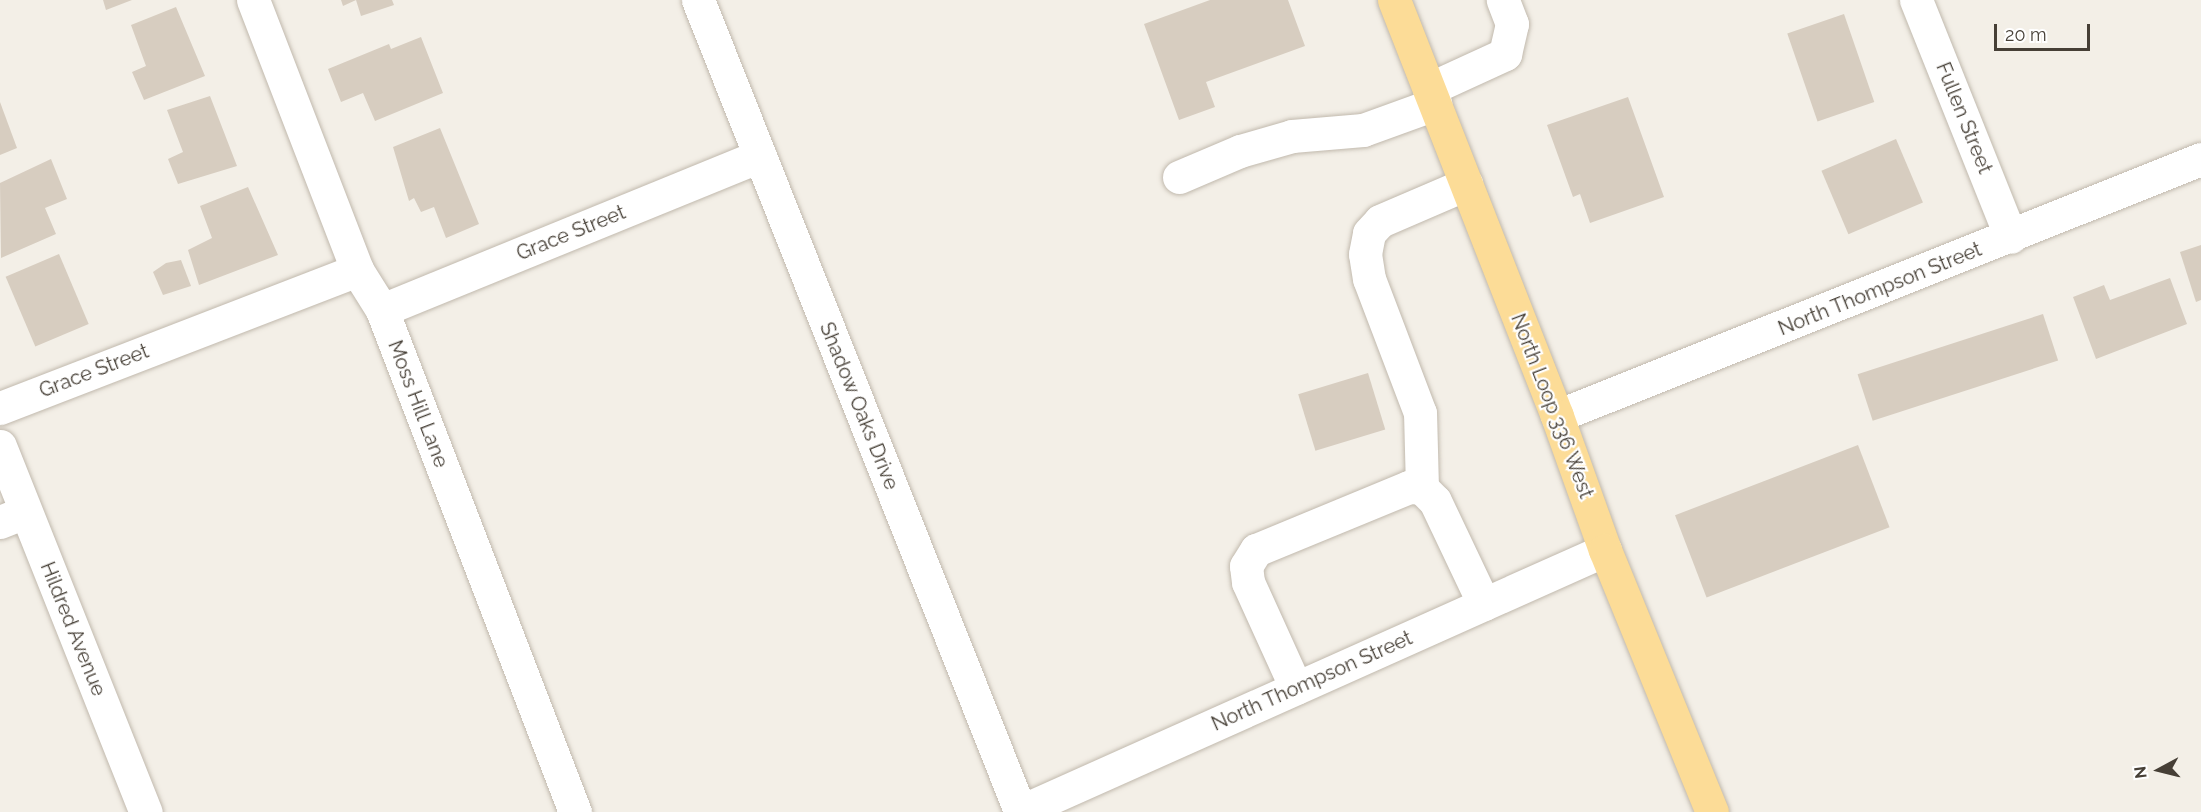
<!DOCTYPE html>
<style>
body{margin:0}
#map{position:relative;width:2201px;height:812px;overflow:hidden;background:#f3efe7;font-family:Raleway,sans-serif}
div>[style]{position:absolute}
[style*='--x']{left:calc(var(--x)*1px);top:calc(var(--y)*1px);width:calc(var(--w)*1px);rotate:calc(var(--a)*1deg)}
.building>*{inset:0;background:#d7cdc0;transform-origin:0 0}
.roads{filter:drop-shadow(0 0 2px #c1b9ad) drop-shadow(0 0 2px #c1b9ad)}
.minor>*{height:33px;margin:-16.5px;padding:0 16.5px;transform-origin:16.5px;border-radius:16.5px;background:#fff}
.major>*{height:33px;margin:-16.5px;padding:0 16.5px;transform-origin:16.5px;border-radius:16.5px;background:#fcdc97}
span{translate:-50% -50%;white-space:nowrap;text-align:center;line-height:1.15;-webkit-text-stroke:4.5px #fff;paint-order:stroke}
.street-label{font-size:20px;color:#463f36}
.north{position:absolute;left:2129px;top:740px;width:60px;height:60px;-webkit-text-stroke:4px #fff;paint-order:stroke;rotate:263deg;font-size:16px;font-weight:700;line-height:24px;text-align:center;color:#463f36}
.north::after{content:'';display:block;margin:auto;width:21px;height:27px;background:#463f36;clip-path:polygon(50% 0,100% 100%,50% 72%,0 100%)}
.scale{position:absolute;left:1994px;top:24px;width:96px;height:27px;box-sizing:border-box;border:3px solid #463f36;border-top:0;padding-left:8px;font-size:18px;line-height:21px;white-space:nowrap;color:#463f36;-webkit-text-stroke:4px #fff;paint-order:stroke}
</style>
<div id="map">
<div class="building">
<i style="clip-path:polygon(103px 0,132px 0,106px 10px)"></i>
<i style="clip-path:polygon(341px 0,392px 0,394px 5px,361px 16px,356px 0,343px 6px)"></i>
<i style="clip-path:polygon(1210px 0,1288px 0,1305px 46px,1206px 82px,1215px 107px,1179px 120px,1144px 24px)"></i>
<i style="clip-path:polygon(176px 7px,205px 76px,144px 100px,132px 72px,146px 66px,131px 25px)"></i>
<i style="left:1844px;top:14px;width:93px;height:60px;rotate:71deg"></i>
<i style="clip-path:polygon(421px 37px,443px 93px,375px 121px,363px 93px,341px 102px,328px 69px,389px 44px,391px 49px)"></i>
<i style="clip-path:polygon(210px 96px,237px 166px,178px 184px,168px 159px,183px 152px,167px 110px)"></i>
<i style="clip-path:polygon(1628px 97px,1664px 197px,1590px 223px,1580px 194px,1573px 197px,1547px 125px)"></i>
<i style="clip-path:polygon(0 102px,17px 148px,0 155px)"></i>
<i style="clip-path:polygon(440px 128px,479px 224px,446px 238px,434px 207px,421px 212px,414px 198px,409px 201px,393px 147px)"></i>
<i style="left:1896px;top:139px;width:69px;height:81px;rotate:67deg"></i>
<i style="clip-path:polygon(51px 159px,67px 199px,45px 208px,56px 234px,1px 258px,0 183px)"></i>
<i style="clip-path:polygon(248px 187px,278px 255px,199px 285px,188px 250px,212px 238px,200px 206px)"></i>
<i style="clip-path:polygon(2201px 245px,2201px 300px,2196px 302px,2180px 252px)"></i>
<i style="left:59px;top:254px;width:76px;height:58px;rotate:67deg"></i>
<i style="clip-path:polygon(181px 260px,191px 286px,163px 295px,153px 272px,166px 263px)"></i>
<i style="clip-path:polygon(2170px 278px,2187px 324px,2096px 359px,2073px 297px,2104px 285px,2110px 300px)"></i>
<i style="left:2043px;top:314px;width:49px;height:195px;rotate:72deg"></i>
<i style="left:1368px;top:373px;width:59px;height:73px;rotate:73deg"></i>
<i style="left:1858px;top:445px;width:88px;height:196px;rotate:69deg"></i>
</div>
<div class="roads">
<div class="minor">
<i style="--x:253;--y:0;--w:289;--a:68.9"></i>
<i style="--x:357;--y:270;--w:47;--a:58"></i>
<i style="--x:382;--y:310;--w:538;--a:68.97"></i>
<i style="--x:698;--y:0;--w:873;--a:68.34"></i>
<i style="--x:1916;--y:0;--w:255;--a:68.2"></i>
<i style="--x:1429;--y:89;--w:84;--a:-24.7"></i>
<i style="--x:1505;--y:54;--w:31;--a:-77"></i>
<i style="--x:1512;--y:24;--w:26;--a:-111"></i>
<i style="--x:1179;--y:177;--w:66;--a:-23.1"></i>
<i style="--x:1240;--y:151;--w:54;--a:-16.1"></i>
<i style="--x:1292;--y:136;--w:71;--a:-4.8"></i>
<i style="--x:1363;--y:130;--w:77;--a:-19.9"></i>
<i style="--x:382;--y:310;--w:408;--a:-22.2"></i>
<i style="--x:0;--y:408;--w:383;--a:-21.1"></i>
<i style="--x:1557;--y:416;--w:693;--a:-21.76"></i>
<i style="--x:0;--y:446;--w:394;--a:68.3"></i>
<i style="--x:1422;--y:488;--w:75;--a:-91.5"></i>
<i style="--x:1420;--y:413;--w:143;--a:-110.8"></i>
<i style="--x:1369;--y:279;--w:25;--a:-99"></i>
<i style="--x:1365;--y:254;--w:21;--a:-79"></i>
<i style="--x:1369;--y:233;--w:16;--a:-47"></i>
<i style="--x:1380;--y:221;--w:94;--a:-23.3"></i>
<i style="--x:0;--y:522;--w:27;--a:-22"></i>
<i style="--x:1296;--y:688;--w:116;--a:-114.4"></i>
<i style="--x:1248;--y:582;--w:16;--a:-97"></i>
<i style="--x:1246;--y:566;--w:19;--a:-58"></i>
<i style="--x:1256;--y:550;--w:165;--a:-22.4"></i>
<i style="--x:1409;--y:487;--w:13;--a:4"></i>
<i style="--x:1422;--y:488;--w:18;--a:45"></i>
<i style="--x:1435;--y:501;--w:114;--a:64.6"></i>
<i style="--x:1019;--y:812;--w:642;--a:-24.09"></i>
</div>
<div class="major">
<i style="--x:1394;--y:0;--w:447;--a:68.6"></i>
<i style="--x:1557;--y:416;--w:142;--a:70.3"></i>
<i style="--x:1605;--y:550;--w:283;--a:67.8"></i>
</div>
</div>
<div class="street-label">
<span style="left:1964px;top:118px;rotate:68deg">Fullen Street</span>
<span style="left:571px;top:233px;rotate:-22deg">Grace Street</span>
<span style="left:1880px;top:289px;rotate:-22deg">North Thompson Street</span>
<span style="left:94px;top:371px;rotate:-21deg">Grace Street</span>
<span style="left:418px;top:404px;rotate:69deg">Moss Hill Lane</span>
<span style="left:859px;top:406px;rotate:68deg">Shadow Oaks Drive</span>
<span style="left:1552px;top:406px;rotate:69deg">North Loop 336 West</span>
<span style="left:73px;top:629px;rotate:68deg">Hildred Avenue</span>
<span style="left:1312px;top:681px;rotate:-24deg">North Thompson Street</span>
</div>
<div class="north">N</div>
<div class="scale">20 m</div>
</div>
